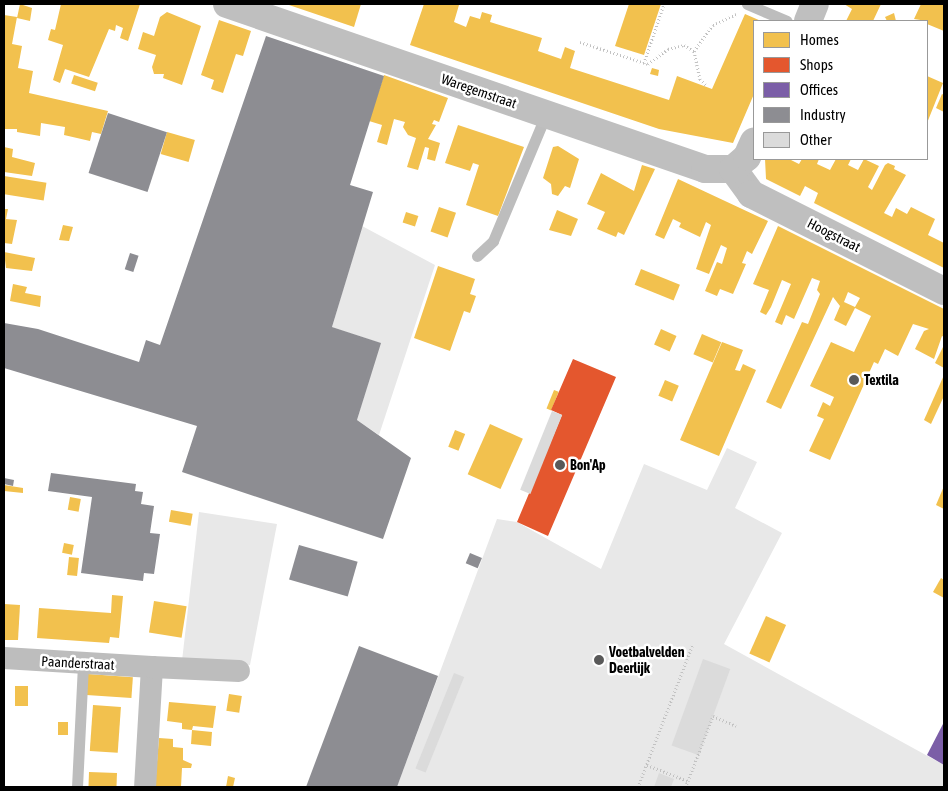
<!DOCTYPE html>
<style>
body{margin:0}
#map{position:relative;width:948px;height:791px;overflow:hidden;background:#fff;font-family:"Asap Condensed",sans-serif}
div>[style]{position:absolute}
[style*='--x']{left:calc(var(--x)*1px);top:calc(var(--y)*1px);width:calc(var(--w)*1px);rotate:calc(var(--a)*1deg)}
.green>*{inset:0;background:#e8e8e8}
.homes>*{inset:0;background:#f2c14e;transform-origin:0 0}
.shops>*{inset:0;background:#e4572e}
.offices>*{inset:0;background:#7b5ea7}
.industry>*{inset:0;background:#8d8d92;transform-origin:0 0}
.building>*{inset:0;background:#dbdbdb;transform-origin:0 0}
.path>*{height:3px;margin-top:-1.5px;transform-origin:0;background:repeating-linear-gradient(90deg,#c2c2c2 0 1px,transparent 0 3.5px)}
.lane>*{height:11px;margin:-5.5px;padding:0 5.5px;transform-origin:5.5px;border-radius:5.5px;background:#bdbdbd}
.street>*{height:22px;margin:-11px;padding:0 11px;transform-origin:11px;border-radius:11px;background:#bdbdbd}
.secondary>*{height:28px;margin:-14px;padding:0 14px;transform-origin:14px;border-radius:14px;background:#bfbfbf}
.dots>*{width:14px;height:14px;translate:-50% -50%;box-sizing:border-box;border:2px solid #fff;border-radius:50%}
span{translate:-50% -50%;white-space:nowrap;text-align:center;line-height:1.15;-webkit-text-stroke:5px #fff;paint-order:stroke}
.street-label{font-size:14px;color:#000}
.poi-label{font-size:14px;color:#000;font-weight:700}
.left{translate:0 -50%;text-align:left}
.frame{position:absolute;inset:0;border:5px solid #000;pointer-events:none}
.legend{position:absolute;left:753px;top:20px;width:175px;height:140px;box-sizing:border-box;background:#fff;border:1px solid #999;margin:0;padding:6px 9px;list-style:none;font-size:15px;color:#000}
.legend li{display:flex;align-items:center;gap:10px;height:25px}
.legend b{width:25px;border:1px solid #999}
</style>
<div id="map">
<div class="green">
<i style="clip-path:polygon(362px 226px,435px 265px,379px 435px,357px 420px,380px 343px,332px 327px)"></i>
<i style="clip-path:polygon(727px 448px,757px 462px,735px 508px,782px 533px,724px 644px,944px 765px,944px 787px,397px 787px,497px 519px,517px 522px,601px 569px,644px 464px,707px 490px)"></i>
<i style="clip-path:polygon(199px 512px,277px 524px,250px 665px,182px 661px)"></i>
</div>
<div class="homes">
<i style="clip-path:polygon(20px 4px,32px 8px,30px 21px,17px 18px)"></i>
<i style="clip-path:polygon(61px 4px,140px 4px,128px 41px,120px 38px,123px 28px,116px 25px,115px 31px,109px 29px,89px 77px,65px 69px,60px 83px,53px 80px,63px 45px,48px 40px,51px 29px,55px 30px)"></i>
<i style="clip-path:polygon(286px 4px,361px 4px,354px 27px)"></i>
<i style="clip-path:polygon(424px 4px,459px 5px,454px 22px,466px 27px,470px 16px,480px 19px,482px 12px,492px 15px,490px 22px,542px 38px,538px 51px,561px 59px,565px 47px,575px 51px,570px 68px,669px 100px,677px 76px,712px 89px,745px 14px,761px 21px,754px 21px,754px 94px,733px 143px,659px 129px,410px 45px)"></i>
<i style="clip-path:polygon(629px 4px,661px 4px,644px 55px,615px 46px)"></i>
<i style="clip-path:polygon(844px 4px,881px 4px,873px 21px,846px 21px,852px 9px)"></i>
<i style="clip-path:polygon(921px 4px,944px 4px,944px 31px,927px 24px,927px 21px,914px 19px)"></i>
<i style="clip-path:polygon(167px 12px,201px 26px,182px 85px,163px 78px,164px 74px,154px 74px,152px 67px,156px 55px,138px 49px,143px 32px,154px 36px,160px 17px)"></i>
<i style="clip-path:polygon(894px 13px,896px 21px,887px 21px,885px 17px)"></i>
<i style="clip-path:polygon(4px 15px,17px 17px,12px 44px,22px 46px,18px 68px,33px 71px,29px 93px,108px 111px,101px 134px,92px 132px,90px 141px,64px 135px,65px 127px,41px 123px,40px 136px,17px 132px,17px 129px,4px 129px)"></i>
<i style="clip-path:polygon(219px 20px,251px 31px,243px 56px,236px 54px,223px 93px,211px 89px,214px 80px,201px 75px)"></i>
<i style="clip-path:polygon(652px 68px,659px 70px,658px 76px,650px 74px)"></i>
<i style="left:74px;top:75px;width:25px;height:9px;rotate:18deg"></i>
<i style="clip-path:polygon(384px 75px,448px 98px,439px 122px,434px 120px,432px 124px,436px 125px,428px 139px,440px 143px,435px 161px,427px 159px,429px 148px,425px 147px,418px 170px,407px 167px,416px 138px,408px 135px,403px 127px,405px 122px,394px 119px,387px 145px,377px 142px,382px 125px,369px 121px)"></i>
<i style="clip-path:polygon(927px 76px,943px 83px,927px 123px)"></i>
<i style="clip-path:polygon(942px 94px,944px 95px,944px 112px,936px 108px)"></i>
<i style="clip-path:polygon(458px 125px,524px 147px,498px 216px,466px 205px,479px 165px,473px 163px,470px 171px,445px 163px)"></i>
<i style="left:167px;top:132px;width:29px;height:23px;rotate:16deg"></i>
<i style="clip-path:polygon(558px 146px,579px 159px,570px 188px,565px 186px,558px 196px,552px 194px,551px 184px,543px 178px,553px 147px)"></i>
<i style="clip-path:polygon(4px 147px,13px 149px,12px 157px,35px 163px,32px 176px,4px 172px)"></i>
<i style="clip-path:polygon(765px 159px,789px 159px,799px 164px,802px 159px,819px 159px,817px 164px,830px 170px,836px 159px,851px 159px,848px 165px,858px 170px,864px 159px,879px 166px,868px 187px,872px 190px,885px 165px,888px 163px,895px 166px,894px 169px,906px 175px,884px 213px,892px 217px,896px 208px,907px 214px,911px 207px,935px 219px,928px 235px,944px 243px,944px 268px,814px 203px,818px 193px,805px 186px,800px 196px,766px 179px)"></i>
<i style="clip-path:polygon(642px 165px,655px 169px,624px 235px,618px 232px,616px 237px,597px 229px,605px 212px,587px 204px,601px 173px,634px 191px)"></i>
<i style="left:4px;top:176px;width:43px;height:18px;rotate:9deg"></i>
<i style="clip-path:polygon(678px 179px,768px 221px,752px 254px,747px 251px,742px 263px,746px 264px,733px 294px,720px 289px,717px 296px,705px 291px,717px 262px,722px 264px,727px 248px,721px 245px,709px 274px,696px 269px,711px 225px,706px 222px,700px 237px,679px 227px,681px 223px,673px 219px,664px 239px,655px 235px)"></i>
<i style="left:439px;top:207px;width:18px;height:26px;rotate:19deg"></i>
<i style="clip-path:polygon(4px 209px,8px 209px,6px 219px,17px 220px,12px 244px,4px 243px)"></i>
<i style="clip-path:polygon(557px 210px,578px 219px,571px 236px,549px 230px)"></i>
<i style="left:406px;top:212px;width:13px;height:11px;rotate:18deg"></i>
<i style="clip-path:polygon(63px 225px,73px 227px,69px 241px,59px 240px)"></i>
<i style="clip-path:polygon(evenodd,778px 226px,944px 309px,944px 337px,942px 336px,934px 359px,915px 349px,924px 331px,929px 329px,913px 324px,898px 356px,885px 349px,878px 364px,874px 362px,830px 460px,809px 451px,824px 419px,817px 416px,823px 402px,830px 406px,834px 397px,810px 386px,831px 342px,854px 352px,871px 316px,855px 308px,846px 326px,834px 320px,840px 306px,833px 297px,781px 409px,766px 402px,802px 322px,808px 324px,820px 294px,817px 290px,820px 281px,812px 278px,794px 319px,786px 315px,782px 325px,775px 322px,791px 284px,782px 280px,771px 307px,766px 315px,760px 312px,769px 290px,753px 284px,778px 226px,848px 292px,860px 298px,855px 307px,844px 302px,848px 292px)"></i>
<i style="clip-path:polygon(4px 252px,35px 258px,32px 271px,6px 268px)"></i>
<i style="clip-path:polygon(438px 266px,475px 279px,470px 294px,476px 296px,470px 313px,464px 311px,450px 351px,414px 338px)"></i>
<i style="left:641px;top:269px;width:42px;height:17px;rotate:22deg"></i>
<i style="clip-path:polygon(13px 284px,27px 287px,25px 293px,41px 296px,40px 307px,10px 301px)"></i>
<i style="left:661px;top:329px;width:17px;height:17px;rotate:24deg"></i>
<i style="left:702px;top:334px;width:21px;height:22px;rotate:23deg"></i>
<i style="clip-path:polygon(722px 342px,743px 350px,735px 370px,740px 371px,743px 364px,756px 370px,719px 456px,680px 440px)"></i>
<i style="clip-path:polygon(944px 345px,944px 368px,935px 363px)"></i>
<i style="clip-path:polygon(944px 375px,944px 396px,931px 424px,924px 420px)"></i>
<i style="left:665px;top:380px;width:15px;height:17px;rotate:23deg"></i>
<i style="left:554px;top:390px;width:5px;height:20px;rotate:22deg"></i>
<i style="left:490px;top:424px;width:36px;height:55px;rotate:24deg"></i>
<i style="left:455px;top:430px;width:11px;height:18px;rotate:22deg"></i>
<i style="clip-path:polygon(4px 485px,23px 488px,23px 493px,4px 491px)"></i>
<i style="clip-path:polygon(944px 486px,944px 509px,936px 505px)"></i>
<i style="left:70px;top:497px;width:11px;height:13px;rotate:10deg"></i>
<i style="left:171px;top:510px;width:22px;height:12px;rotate:10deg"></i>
<i style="left:64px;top:543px;width:10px;height:10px;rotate:11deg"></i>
<i style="left:69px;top:557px;width:10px;height:18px;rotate:6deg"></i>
<i style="clip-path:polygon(941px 578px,944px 580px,944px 598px,933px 592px)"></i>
<i style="clip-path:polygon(112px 595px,123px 596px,119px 638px,110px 637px,109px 643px,37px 638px,39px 608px,111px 613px)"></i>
<i style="left:154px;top:601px;width:33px;height:32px;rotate:9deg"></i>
<i style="clip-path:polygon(4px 604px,20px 605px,18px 640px,4px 640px)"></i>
<i style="left:766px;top:616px;width:22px;height:41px;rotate:24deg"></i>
<i style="left:88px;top:674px;width:45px;height:21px;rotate:4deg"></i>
<i style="left:15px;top:686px;width:13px;height:20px"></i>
<i style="left:229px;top:694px;width:13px;height:17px;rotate:9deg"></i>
<i style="clip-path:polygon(169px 702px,216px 706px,213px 728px,193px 726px,192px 730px,212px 732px,211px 746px,191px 744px,192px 730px,182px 729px,182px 723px,167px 721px)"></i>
<i style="left:93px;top:705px;width:28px;height:46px;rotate:4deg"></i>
<i style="left:58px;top:722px;width:10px;height:13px"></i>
<i style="clip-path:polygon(159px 738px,173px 739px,173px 747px,183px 748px,183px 760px,192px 764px,191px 768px,182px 768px,181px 787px,155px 786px)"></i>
<i style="left:89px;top:772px;width:28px;height:15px;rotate:2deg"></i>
<i style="clip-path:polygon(228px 776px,235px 778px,233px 787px,226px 787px)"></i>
</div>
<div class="shops">
<i style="clip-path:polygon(573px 359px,616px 377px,548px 536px,517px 522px,562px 415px,551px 410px)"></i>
</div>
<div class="offices">
<i style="clip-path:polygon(944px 722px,944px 765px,927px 755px)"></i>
</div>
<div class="industry">
<i style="clip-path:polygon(266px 36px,384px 76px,350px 185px,373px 192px,332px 327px,381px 343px,357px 420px,411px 458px,383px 539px,182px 472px,197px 426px,4px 368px,4px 323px,38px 329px,139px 362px,146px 340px,160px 345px)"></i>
<i style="left:108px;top:113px;width:62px;height:63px;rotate:18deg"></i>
<i style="left:130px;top:253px;width:9px;height:17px;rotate:18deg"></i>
<i style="clip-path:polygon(51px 473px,136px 484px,135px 491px,143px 492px,141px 504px,154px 506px,150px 533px,160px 534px,154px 574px,144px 573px,143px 581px,81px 573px,92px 497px,48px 491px)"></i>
<i style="clip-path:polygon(4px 478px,14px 480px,13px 486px,4px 484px)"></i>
<i style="left:299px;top:545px;width:61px;height:36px;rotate:16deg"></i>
<i style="left:470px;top:553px;width:13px;height:11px;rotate:23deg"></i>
<i style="clip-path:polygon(359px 646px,438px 676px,397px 787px,306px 787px)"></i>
</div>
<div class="building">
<i style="left:552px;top:411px;width:11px;height:85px;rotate:22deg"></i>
<i style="left:703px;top:659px;width:29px;height:92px;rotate:20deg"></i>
<i style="left:454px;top:673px;width:11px;height:103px;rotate:22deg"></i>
<i style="clip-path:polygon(659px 773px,674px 779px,671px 787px,654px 787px)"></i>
</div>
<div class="path">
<i style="--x:580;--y:42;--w:71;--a:17.9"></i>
<i style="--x:648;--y:64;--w:25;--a:-37"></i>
<i style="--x:668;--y:49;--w:16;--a:-14"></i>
<i style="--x:684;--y:45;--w:12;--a:31"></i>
<i style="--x:694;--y:51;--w:32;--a:-54"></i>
<i style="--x:713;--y:25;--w:26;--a:-25"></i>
<i style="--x:694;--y:51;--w:29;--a:78"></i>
<i style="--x:700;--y:79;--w:8;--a:45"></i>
<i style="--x:644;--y:63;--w:62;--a:-71.3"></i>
<i style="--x:647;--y:765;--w:44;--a:21.3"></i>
<i style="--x:688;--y:781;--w:70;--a:-69"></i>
<i style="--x:713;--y:716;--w:25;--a:23"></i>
<i style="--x:638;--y:787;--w:153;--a:-69"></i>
<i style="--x:685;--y:787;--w:7;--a:-63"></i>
</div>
<div class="lane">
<i style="--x:747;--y:4;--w:43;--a:23"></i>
<i style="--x:477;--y:256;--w:22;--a:-43"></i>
<i style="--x:493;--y:241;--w:138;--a:-67.3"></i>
<i style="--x:77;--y:787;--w:124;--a:-87.2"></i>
</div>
<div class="street">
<i style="--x:4;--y:658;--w:148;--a:3.5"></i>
<i style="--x:152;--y:667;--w:120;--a:93.3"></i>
<i style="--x:152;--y:667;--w:87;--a:2.6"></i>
</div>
<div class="secondary">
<i style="--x:227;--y:4;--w:506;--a:19.04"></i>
<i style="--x:705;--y:169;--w:28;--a:0"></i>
<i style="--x:808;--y:21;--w:18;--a:-68"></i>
<i style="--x:733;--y:169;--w:31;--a:54"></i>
<i style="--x:751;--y:194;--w:216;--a:26.7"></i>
<i style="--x:733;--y:169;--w:18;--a:-41"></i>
<i style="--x:747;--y:157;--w:17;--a:-66"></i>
</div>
<div class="dots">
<i style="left:854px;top:380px;background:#595959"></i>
<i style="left:560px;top:465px;background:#595959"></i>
<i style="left:599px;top:660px;background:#595959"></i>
</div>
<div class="street-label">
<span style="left:479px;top:91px;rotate:19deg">Waregemstraat</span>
<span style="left:834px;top:235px;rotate:27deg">Hoogstraat</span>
<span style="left:78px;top:663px;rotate:3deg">Paanderstraat</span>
</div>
<div class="poi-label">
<span class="left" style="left:864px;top:380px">Textila</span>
<span class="left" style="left:570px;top:465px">Bon'Ap</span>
<span class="left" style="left:609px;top:660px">Voetbalvelden<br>Deerlijk</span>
</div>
<div class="frame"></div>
<ul class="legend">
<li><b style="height:14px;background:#f2c14e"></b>Homes</li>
<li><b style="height:14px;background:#e4572e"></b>Shops</li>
<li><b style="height:14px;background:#7b5ea7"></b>Offices</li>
<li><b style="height:14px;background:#8d8d92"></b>Industry</li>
<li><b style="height:14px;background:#dbdbdb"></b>Other</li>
</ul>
</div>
